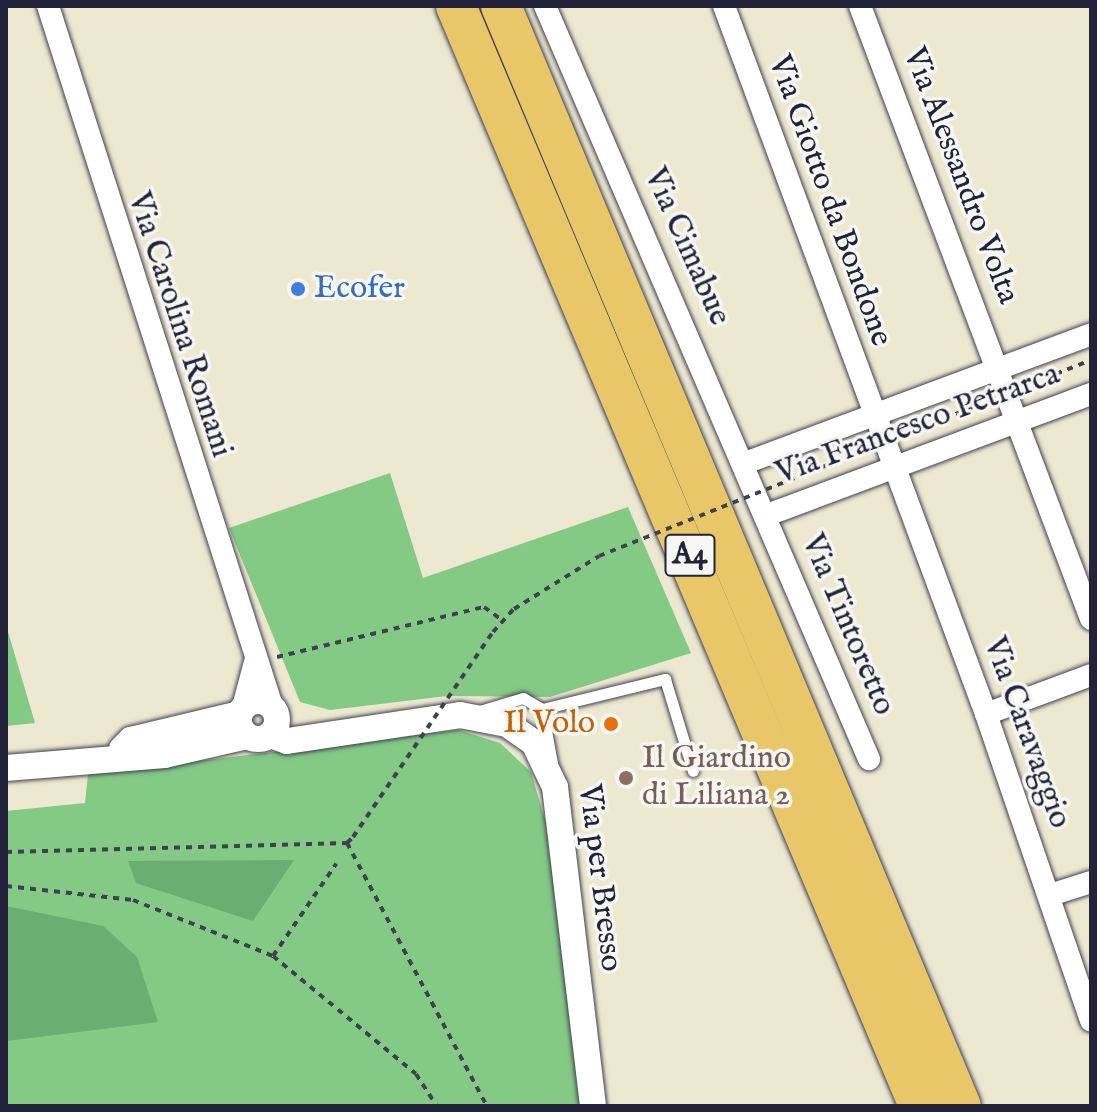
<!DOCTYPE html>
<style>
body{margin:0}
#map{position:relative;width:1097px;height:1112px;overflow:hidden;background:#ede8d0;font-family:"IM FELL English",serif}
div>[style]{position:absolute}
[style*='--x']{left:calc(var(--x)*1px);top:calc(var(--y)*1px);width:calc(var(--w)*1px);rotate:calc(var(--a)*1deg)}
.green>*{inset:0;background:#83ca85}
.forest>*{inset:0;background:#6aae72}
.path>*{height:4px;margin-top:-2px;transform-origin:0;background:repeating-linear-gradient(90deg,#404051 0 6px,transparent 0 12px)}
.roads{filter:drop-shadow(0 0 2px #404051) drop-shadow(0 0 2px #404051)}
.service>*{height:11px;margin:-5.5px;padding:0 5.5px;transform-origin:5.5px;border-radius:5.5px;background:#fff}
.minor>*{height:22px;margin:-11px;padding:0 11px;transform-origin:11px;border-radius:11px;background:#fff}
.tertiary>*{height:26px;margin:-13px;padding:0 13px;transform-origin:13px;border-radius:13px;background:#fff}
.tertiary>.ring{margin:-13px;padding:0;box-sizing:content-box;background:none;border:26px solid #fff;border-radius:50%}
.motorway>*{height:40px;margin:-20px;padding:0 20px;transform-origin:20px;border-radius:20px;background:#e9c769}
.path-bridge>*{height:4px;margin-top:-2px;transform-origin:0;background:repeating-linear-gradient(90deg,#404051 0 6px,transparent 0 12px)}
.dots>*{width:22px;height:22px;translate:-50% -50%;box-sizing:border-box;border:4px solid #f6f6f2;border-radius:50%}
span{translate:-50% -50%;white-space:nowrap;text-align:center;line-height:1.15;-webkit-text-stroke:7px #f6f6f2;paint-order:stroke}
.shield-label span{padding:2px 6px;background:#f6f6f2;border:2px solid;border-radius:6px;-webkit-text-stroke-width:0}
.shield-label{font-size:30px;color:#22223b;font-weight:700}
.street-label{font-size:32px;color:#22223b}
.shop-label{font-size:32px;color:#366cbe}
.left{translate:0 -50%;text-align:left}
.food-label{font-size:32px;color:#c56008}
.right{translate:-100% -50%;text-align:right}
.education-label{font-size:32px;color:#785e54}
.frame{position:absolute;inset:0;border:8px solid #22223b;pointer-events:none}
</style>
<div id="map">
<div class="green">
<i style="clip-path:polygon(390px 473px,423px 578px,628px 507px,691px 653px,550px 697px,447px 696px,330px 710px,300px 702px,229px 528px)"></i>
<i style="clip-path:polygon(6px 625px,35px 723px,6px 726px)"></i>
<i style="clip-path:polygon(459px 730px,500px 743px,531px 772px,548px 830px,580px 1106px,6px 1106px,6px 811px,85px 803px,88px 774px)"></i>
</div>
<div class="forest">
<i style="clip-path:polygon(294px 860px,253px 921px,136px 883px,128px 861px)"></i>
<i style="clip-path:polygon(6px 906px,103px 926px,137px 957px,158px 1022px,6px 1041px)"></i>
</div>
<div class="path">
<i style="--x:493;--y:632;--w:31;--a:-48"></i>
<i style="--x:514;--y:609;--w:100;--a:-31.9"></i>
<i style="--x:277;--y:657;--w:213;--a:-13.6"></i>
<i style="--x:484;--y:607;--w:24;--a:36"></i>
<i style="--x:347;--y:843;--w:298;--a:62"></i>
<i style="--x:6;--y:852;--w:341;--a:-1.5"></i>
<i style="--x:347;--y:843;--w:8;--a:-45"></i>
<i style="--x:6;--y:886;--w:128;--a:6.3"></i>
<i style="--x:133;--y:900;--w:151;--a:21.8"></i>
<i style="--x:273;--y:956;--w:185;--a:39.5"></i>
<i style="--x:416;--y:1074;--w:38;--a:57"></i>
<i style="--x:273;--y:956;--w:112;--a:-55.6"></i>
</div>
<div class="roads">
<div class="service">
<i style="--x:542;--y:709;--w:127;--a:-13.7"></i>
<i style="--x:665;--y:679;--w:96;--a:73.1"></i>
<i style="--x:476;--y:712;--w:49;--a:-16.6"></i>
<i style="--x:523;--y:698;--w:22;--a:30"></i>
<i style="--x:542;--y:709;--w:55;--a:79.5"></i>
</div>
<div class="minor">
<i style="--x:48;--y:6;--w:735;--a:72.26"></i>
<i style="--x:545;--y:6;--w:820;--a:66.72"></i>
<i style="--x:724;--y:6;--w:755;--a:69.69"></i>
<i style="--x:986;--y:714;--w:324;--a:71.1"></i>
<i style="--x:860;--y:6;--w:655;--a:69.35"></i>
<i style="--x:745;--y:463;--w:369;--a:-20.4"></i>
<i style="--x:767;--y:515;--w:346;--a:-20.5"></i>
<i style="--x:243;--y:707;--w:47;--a:-75.1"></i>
<i style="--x:986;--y:714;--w:112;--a:-20.4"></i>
<i style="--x:1050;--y:895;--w:43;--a:-17.6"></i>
</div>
<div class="tertiary">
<i class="ring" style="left:239px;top:701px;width:12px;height:12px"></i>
<i style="--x:270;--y:735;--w:18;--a:19"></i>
<i style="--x:287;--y:741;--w:175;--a:-8.5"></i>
<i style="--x:460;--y:715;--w:48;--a:10.8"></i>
<i style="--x:507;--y:724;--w:33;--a:35"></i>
<i style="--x:534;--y:743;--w:49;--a:64.5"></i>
<i style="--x:555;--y:787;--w:321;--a:83.2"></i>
<i style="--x:122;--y:749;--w:13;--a:-45"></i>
<i style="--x:131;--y:740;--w:111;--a:-13.5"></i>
<i style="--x:6;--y:768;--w:159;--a:-4.7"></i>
<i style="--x:164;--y:755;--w:85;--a:-12.9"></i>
</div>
<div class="motorway">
<i style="--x:456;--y:6;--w:1193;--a:67.17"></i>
<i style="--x:501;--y:6;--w:1192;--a:67.31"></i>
</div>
</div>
<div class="path-bridge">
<i style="--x:599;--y:556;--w:530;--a:-21.72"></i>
<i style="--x:353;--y:837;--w:248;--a:-55.7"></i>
</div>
<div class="dots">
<i style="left:298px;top:289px;background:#3f7fe0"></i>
<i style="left:611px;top:724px;background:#e8710a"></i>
<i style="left:626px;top:778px;background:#8d6e63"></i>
</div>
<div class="shield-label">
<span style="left:690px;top:555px">A4</span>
</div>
<div class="street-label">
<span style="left:960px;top:176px;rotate:69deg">Via Alessandro Volta</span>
<span style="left:829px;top:201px;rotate:70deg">Via Giotto da Bondone</span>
<span style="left:686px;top:247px;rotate:66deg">Via Cimabue</span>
<span style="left:179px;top:325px;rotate:72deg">Via Carolina Romani</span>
<span style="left:918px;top:425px;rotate:-20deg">Via Francesco Petrarca</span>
<span style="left:847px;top:625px;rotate:67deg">Via Tintoretto</span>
<span style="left:1026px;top:733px;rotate:70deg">Via Caravaggio</span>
<span style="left:599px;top:878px;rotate:83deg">Via per Bresso</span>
</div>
<div class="shop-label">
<span class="left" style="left:314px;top:289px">Ecofer</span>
</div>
<div class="food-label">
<span class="right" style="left:595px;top:724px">Il Volo</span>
</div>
<div class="education-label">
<span class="left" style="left:642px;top:778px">Il Giardino<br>di Liliana 2</span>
</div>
<div class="frame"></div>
</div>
